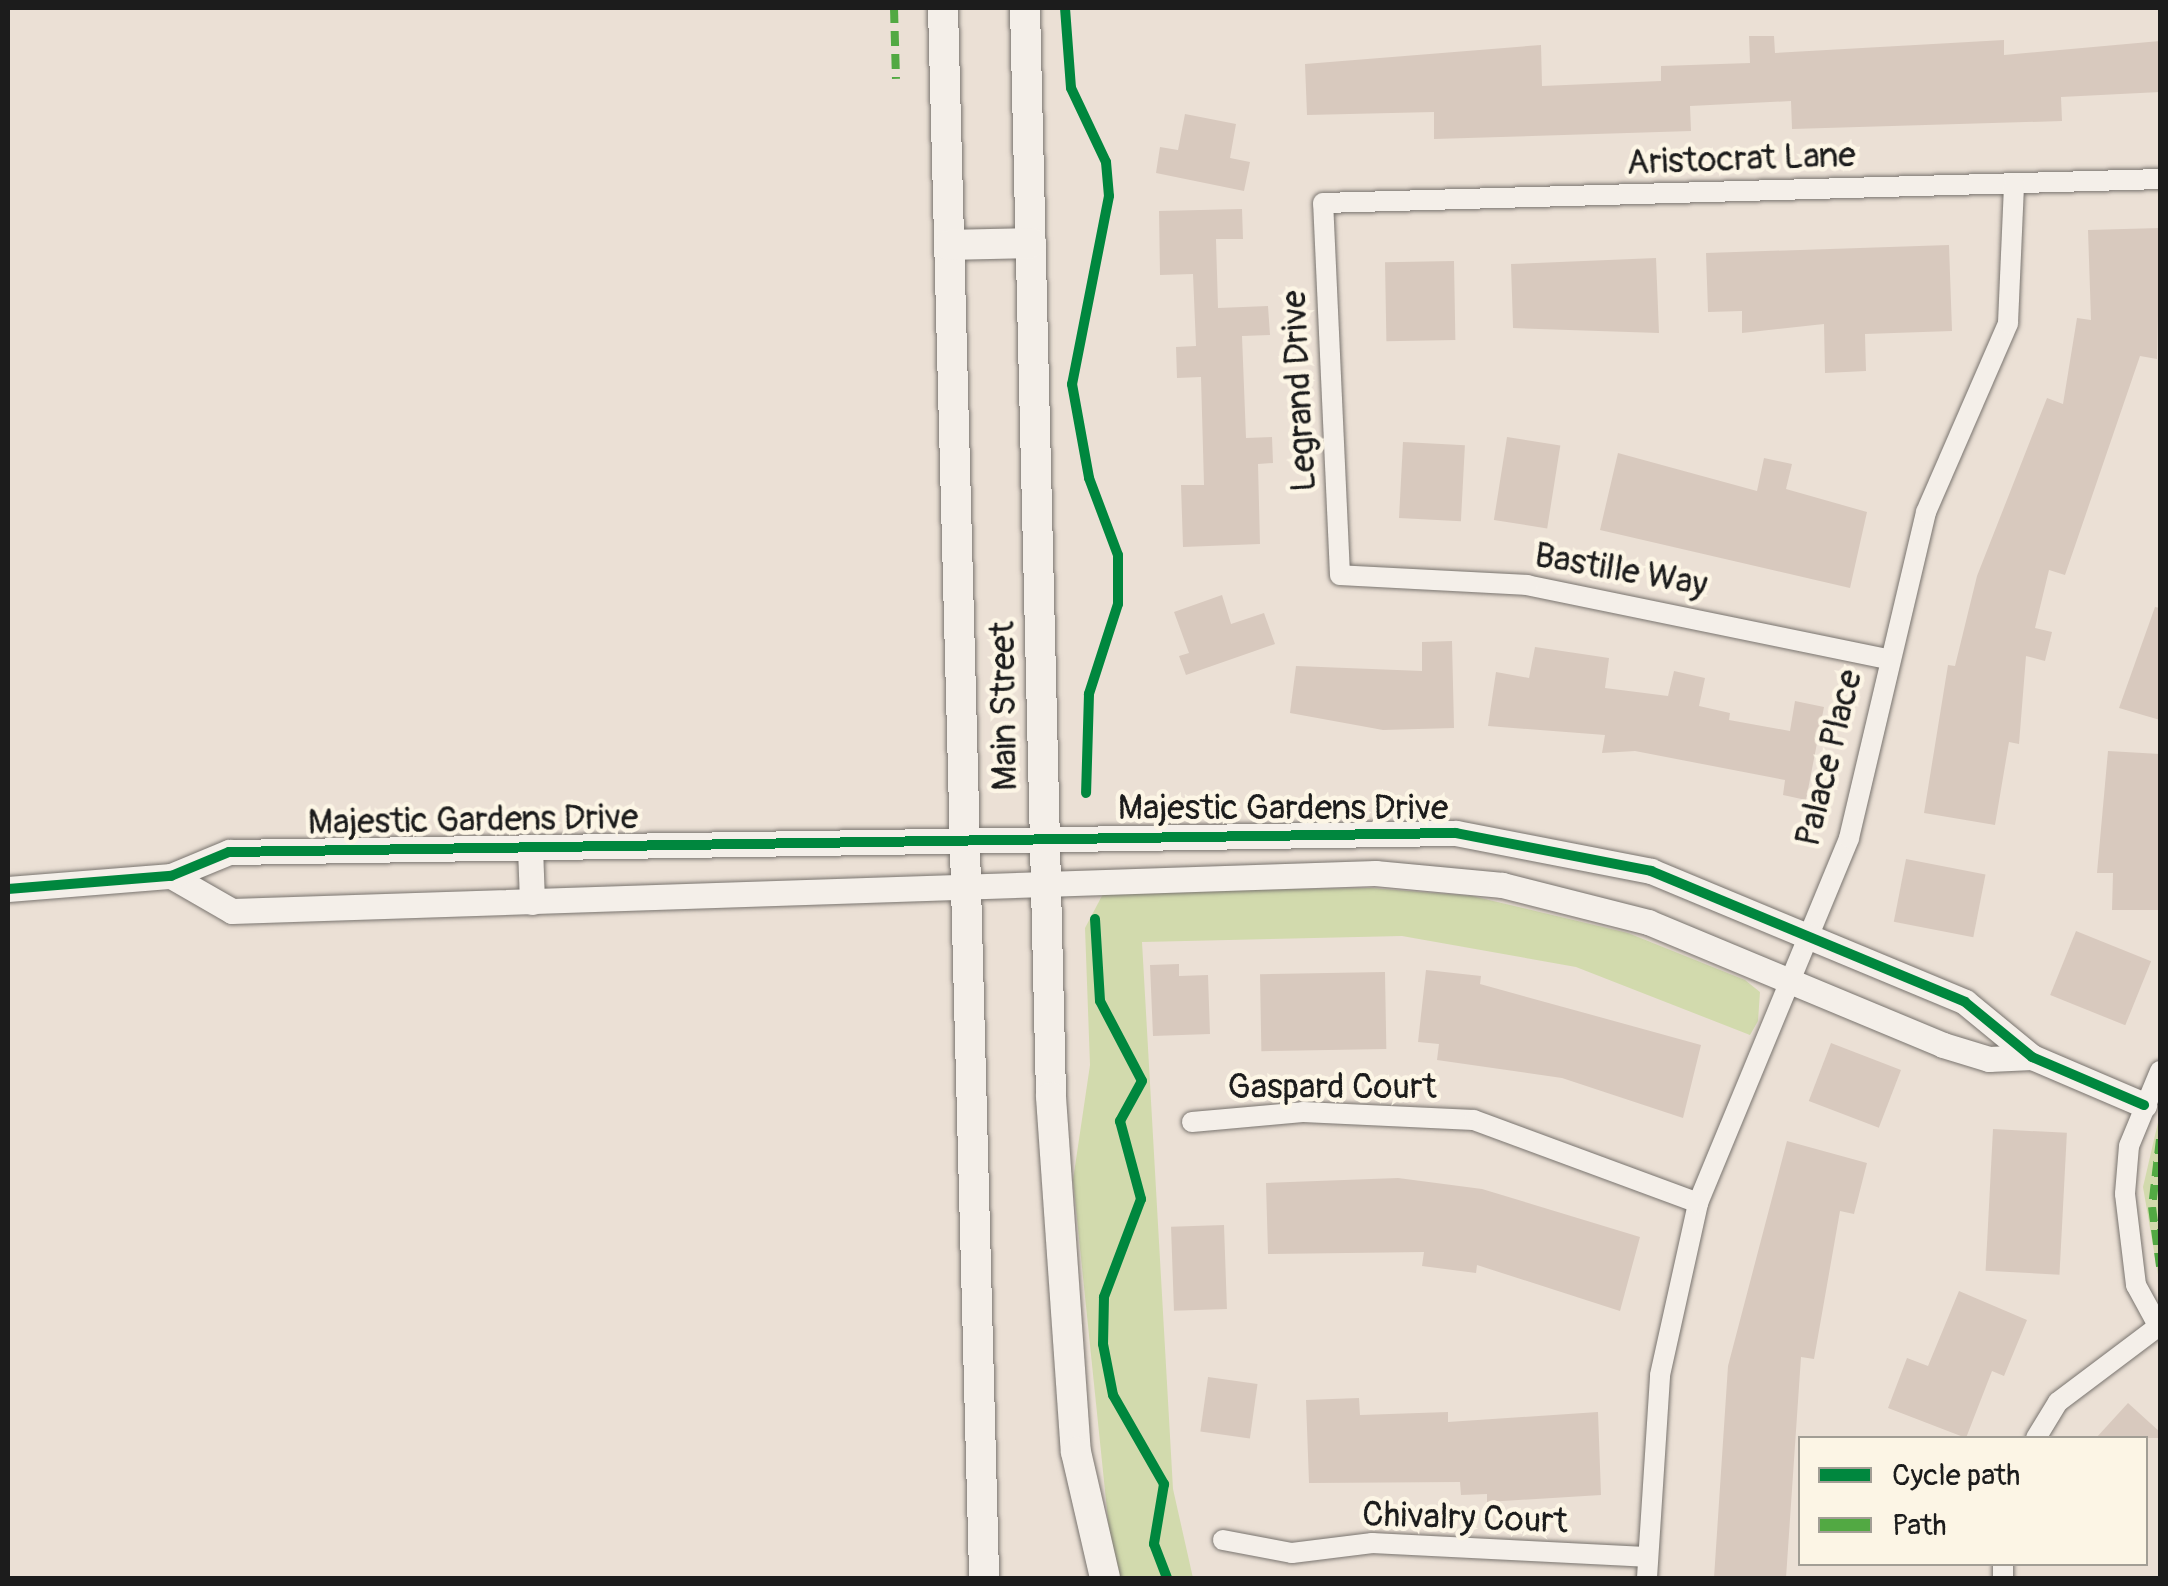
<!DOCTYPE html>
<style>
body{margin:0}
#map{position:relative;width:2168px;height:1586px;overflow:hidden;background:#ebe0d5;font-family:Pangolin,sans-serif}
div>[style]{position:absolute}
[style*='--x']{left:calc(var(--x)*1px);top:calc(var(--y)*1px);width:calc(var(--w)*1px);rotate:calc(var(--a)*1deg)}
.green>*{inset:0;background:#d2daad}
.building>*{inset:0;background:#d8c9be;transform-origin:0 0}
.roads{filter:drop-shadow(0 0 2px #79746f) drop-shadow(0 0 2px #79746f)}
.minor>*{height:20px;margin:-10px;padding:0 10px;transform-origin:10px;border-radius:10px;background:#f4efe9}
.tertiary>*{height:25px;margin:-12.5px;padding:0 12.5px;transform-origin:12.5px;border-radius:12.5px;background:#f4efe9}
.secondary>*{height:30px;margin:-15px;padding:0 15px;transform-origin:15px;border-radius:15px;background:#f4efe9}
.quiet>*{height:8px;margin-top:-4px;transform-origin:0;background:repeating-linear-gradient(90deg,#52a943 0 15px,transparent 0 23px)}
.cycleway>*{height:10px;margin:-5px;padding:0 5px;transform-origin:5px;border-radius:5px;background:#00873e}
span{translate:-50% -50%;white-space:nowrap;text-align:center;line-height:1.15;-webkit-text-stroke:9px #fcf5e5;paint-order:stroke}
.street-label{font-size:35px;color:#1c1c1c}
.frame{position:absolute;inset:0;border:10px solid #1c1c1c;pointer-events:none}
.legend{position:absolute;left:1798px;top:1436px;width:350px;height:130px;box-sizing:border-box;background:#fcf5e5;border:2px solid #a29e95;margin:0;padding:12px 18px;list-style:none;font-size:30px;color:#1c1c1c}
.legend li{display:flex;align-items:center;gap:20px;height:50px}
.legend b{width:50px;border:2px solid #a29e95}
</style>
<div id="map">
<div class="green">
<i style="clip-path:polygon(1371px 888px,1472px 896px,1628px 933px,1745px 980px,1760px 992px,1758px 1021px,1750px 1035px,1576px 967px,1402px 936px,1142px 942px,1173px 1489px,1193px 1578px,1114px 1578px,1073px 1180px,1090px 1065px,1085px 928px,1104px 892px)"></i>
<i style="clip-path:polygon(2160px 1114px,2160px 1286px,2143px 1187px)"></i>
</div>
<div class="building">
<i style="clip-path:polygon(1749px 36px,1774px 36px,1775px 53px,2004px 40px,2004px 55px,2160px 41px,2160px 92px,2061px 97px,2062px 121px,1792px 129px,1791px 101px,1690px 106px,1691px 131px,1434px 139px,1434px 112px,1307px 115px,1305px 64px,1541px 45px,1542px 86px,1661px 81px,1661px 66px,1750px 63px)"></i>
<i style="clip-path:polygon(1185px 114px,1236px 124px,1230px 158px,1250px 162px,1244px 191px,1156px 173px,1160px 147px,1178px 150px)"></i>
<i style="clip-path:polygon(1242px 209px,1243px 239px,1216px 239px,1218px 308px,1268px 306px,1270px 335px,1242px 336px,1246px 438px,1272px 437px,1273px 463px,1258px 464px,1260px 544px,1183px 547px,1181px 485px,1204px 485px,1201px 377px,1177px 378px,1176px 347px,1196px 346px,1193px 274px,1160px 275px,1159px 211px)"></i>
<i style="clip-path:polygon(2160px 228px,2157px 359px,2140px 356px,2065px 575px,2049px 570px,2035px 628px,2052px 632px,2045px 661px,2026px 656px,2019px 744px,2009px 742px,1995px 825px,1924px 813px,1948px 665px,1955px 666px,1977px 576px,2047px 398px,2063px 404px,2077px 318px,2091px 320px,2088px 230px)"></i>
<i style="clip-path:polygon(1949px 245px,1952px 331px,1865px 334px,1866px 371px,1825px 373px,1824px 324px,1742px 333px,1742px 311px,1708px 312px,1706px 253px)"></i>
<i style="clip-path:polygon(1656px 258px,1659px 333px,1513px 328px,1511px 264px)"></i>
<i style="left:1454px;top:261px;width:79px;height:69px;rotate:89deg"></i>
<i style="left:1507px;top:437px;width:54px;height:84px;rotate:9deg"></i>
<i style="left:1403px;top:442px;width:62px;height:76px;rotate:3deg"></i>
<i style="clip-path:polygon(1618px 453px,1757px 491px,1764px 458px,1792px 464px,1786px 489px,1867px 512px,1850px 588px,1600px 530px)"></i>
<i style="clip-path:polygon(1222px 595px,1231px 624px,1264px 613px,1275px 644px,1186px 675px,1179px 656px,1189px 653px,1174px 612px)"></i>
<i style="clip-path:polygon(2155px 607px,2160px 608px,2160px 720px,2119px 708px)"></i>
<i style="clip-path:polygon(1452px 641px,1454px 728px,1383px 730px,1290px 713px,1296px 666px,1422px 671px,1422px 642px)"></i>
<i style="clip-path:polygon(1535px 647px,1609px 658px,1605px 688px,1668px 696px,1674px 671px,1705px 678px,1699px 706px,1730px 713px,1729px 720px,1790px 731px,1795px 701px,1824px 707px,1806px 800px,1783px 795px,1785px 780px,1635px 751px,1602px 753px,1605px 735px,1488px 726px,1496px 672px,1529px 678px)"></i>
<i style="clip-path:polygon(2108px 751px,2160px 754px,2160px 910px,2112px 910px,2113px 873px,2097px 873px)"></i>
<i style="left:1906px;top:859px;width:81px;height:64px;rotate:11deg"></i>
<i style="left:2076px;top:931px;width:81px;height:69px;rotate:22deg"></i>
<i style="clip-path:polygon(1179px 964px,1179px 976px,1208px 975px,1210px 1034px,1153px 1036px,1150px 965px)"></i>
<i style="clip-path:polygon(1426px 970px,1481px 976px,1480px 984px,1701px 1045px,1683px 1118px,1562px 1078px,1437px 1060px,1439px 1044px,1418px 1042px)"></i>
<i style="left:1385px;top:972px;width:77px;height:125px;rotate:89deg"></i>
<i style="left:1831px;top:1043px;width:75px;height:62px;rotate:21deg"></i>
<i style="left:1993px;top:1129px;width:74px;height:142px;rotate:3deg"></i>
<i style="clip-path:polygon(1787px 1141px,1867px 1163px,1854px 1214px,1840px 1211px,1814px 1359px,1801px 1357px,1786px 1578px,1714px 1578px,1728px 1366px)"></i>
<i style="clip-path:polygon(1398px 1178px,1482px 1189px,1640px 1237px,1620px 1311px,1477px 1265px,1476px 1273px,1422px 1266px,1424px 1252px,1268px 1254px,1266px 1183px)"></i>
<i style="left:1224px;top:1225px;width:84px;height:53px;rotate:88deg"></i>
<i style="clip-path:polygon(1959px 1291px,2027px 1320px,2004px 1376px,1992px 1371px,1966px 1438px,1888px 1408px,1907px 1358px,1928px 1366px)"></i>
<i style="left:1208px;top:1377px;width:50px;height:55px;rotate:8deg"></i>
<i style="clip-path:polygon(1359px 1398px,1360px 1415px,1448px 1412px,1448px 1422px,1598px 1412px,1601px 1495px,1487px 1502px,1487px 1494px,1461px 1495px,1460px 1482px,1309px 1483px,1306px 1400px)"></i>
<i style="clip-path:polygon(2128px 1403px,2160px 1432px,2160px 1438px,2096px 1438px)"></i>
</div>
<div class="roads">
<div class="minor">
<i style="--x:1887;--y:659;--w:367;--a:-168.4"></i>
<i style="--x:1528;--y:585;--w:188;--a:-177"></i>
<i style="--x:1340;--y:575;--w:372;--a:-92.6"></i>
<i style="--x:1323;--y:203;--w:837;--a:-1.64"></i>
<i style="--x:2160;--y:1071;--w:81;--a:112.5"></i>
<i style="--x:2129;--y:1146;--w:48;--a:94.8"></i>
<i style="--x:2125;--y:1194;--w:92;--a:83.1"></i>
<i style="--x:2136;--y:1285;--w:50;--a:61.4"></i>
<i style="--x:1192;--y:1122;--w:111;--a:-5.1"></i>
<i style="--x:1303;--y:1112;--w:171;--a:2.7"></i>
<i style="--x:1474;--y:1120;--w:239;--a:20.3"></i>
<i style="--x:2036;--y:1438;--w:42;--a:-58.6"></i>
<i style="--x:2058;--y:1402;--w:126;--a:-37"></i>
<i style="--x:1223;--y:1540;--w:70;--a:10.7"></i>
<i style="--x:1292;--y:1553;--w:81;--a:-7.1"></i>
<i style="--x:1372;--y:1543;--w:274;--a:2.9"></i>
<i style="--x:2003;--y:1564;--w:14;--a:90"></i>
<i style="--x:1647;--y:1578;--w:203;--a:-86.3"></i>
<i style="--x:1660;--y:1375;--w:176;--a:-77.5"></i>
<i style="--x:1698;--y:1203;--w:395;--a:-67.5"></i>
<i style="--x:1849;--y:838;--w:335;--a:-76.7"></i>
<i style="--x:1926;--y:512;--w:206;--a:-66.5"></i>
<i style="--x:2008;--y:323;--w:139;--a:-87.5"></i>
</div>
<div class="tertiary">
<i style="--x:530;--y:847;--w:55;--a:87.9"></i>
<i style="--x:171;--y:876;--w:70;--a:29.8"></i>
<i style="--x:232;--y:911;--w:1144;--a:-1.9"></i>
<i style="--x:1375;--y:873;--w:128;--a:5.4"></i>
<i style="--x:1502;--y:885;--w:151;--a:14.2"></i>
<i style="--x:1648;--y:922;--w:320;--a:22.6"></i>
<i style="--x:1943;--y:1045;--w:48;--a:16.9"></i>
<i style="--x:1989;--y:1059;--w:43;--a:-2.7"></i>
<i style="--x:8;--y:889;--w:164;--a:-4.6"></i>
<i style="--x:171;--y:876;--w:63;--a:-22.5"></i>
<i style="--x:229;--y:852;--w:1227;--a:-0.89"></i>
<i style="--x:1456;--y:833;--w:199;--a:11"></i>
<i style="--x:1651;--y:871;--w:340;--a:22.6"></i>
<i style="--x:1965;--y:1002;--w:87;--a:39.4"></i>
<i style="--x:2032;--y:1057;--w:122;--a:23.2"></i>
</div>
<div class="secondary">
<i style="--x:943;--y:8;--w:1571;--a:88.5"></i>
<i style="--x:1025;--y:8;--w:1089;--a:88.63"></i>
<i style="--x:1051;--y:1097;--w:356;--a:86"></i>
<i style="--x:1076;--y:1452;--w:129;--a:77"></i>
<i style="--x:950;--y:245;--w:81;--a:-1.4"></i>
</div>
</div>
<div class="quiet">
<i style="--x:894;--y:8;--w:71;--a:88.4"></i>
<i style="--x:2160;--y:1139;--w:68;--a:96.7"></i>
<i style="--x:2152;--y:1207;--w:60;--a:82.3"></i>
</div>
<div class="cycleway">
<i style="--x:1065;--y:8;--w:80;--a:85.7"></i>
<i style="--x:1071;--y:88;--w:82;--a:64.7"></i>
<i style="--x:1106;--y:162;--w:34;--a:85"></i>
<i style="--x:1109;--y:196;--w:192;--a:101.1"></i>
<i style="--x:1072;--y:384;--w:96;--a:79.7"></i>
<i style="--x:1089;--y:478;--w:82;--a:69.4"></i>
<i style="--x:1118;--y:555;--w:49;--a:90"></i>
<i style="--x:1118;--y:604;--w:95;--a:107.9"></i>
<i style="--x:1089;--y:694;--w:99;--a:91.7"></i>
<i style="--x:8;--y:889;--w:164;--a:-4.6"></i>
<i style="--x:171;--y:876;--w:63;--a:-22.5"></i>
<i style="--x:229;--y:852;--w:1227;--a:-0.89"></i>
<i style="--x:1456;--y:833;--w:199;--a:11"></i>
<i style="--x:1651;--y:871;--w:340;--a:22.6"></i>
<i style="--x:1965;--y:1002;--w:87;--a:39.4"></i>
<i style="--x:2032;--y:1057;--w:122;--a:23.2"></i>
<i style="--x:1095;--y:919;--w:82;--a:86.5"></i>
<i style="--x:1100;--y:1001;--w:90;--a:62.3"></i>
<i style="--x:1142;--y:1081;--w:46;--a:118.8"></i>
<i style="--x:1120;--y:1121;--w:81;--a:74.9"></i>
<i style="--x:1141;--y:1199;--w:105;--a:110.7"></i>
<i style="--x:1104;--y:1297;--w:47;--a:91.2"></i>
<i style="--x:1103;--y:1344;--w:52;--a:78.9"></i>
<i style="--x:1113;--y:1395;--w:103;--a:60.2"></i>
<i style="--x:1164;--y:1484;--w:61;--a:99.5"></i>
<i style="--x:1154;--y:1544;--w:36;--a:69"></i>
</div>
<div class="street-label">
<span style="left:1741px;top:159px;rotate:-2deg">Aristocrat Lane</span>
<span style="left:1299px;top:391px;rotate:-93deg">Legrand Drive</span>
<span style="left:1621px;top:570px;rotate:10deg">Bastille Way</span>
<span style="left:1004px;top:706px;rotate:-91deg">Main Street</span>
<span style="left:1829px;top:758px;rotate:-76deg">Palace Place</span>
<span style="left:1283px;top:808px">Majestic Gardens Drive</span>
<span style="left:473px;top:820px;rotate:-1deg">Majestic Gardens Drive</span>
<span style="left:1332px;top:1087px">Gaspard Court</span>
<span style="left:1465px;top:1518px;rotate:2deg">Chivalry Court</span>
</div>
<div class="frame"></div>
<ul class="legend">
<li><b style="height:12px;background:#00873e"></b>Cycle path</li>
<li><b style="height:12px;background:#52a943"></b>Path</li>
</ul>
</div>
